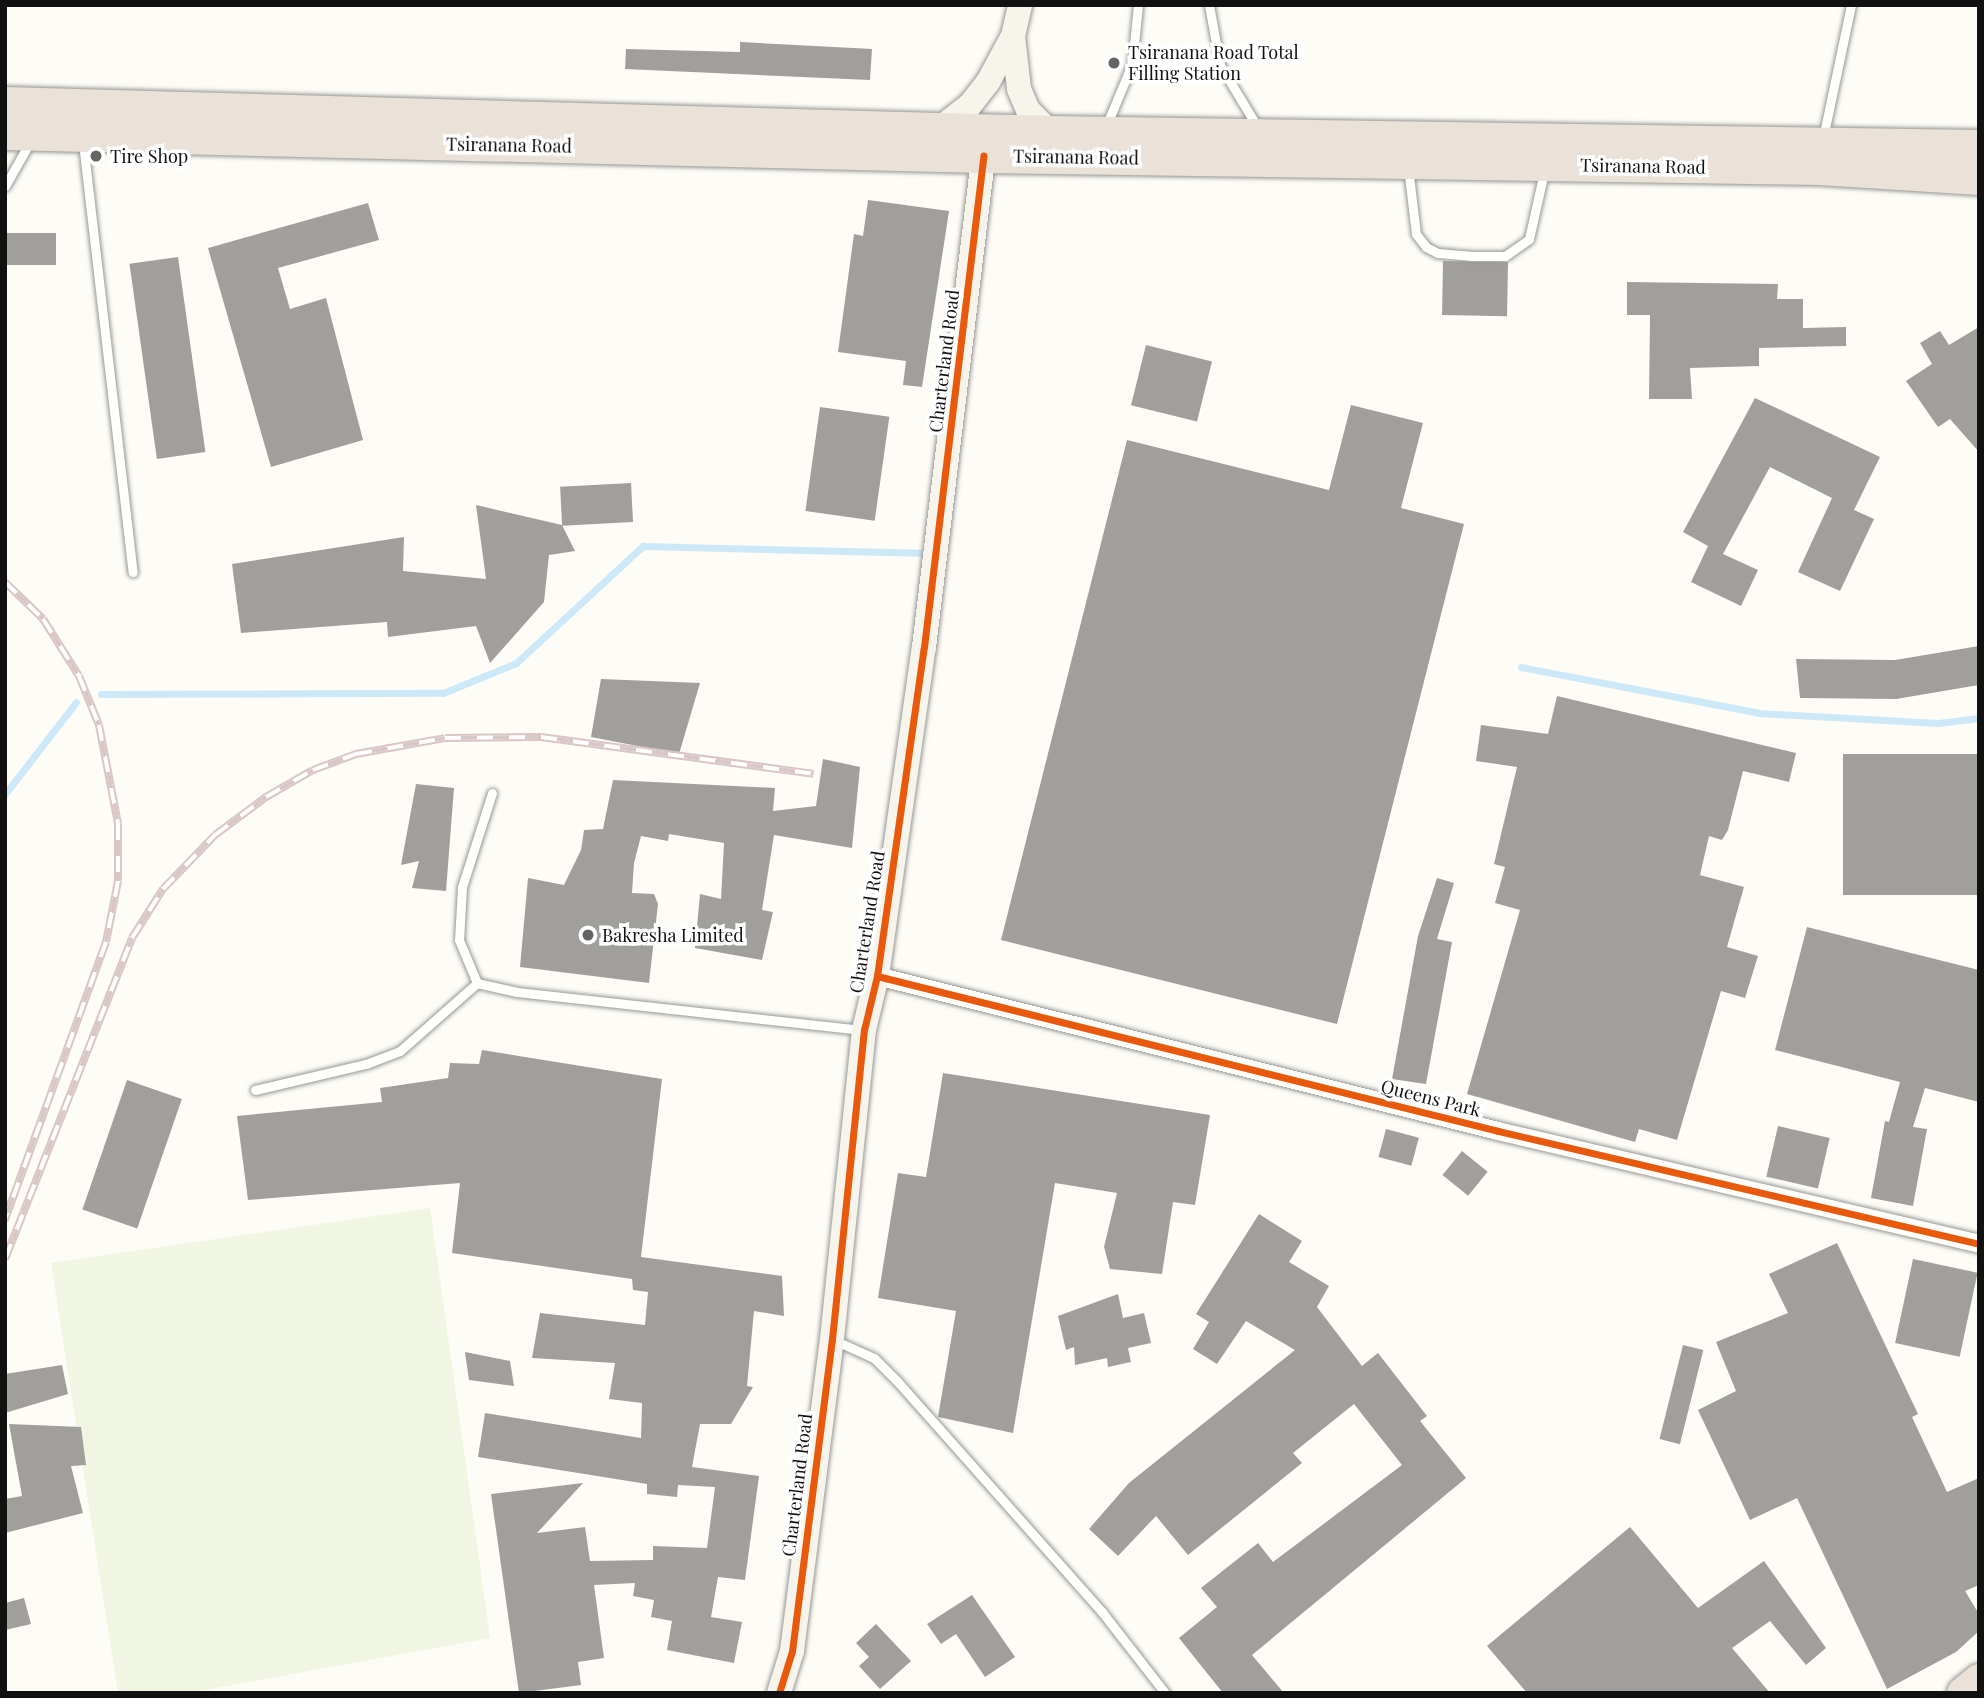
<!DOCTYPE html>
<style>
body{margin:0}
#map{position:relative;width:1984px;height:1698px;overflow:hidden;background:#fdfcf7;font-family:"Playfair Display",serif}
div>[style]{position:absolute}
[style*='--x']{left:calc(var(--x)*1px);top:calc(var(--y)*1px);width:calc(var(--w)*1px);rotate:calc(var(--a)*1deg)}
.pitch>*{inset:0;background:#f0f6e1}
.stream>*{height:7px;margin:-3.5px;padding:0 3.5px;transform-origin:3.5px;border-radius:3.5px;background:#cde8f7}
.building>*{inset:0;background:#a19f9c;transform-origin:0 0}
.roads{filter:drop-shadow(0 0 2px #979795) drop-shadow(0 0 2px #979795)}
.lane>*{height:9px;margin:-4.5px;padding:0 4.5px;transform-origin:4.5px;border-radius:4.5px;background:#fffffe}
.street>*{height:18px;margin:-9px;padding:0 9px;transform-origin:9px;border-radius:9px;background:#fffffe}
.secondary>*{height:24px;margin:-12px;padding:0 12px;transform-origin:12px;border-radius:12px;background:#f6f4eb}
.highway>*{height:33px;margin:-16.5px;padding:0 16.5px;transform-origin:16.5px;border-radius:16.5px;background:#eae1d8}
.rail>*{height:8px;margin-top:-4px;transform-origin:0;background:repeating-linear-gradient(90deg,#fff 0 16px,#d9c6c7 0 32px);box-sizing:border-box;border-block:2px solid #d9c6c7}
.cycleway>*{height:7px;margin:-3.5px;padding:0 3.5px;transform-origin:3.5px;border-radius:3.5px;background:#e8590c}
.dots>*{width:19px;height:19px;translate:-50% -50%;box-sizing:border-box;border:4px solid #fff;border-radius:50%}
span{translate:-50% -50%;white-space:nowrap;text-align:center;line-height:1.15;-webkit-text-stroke:7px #fff;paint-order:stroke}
.poi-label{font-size:18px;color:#111}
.left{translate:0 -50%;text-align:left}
.street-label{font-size:18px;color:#111}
.frame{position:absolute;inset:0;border:7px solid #111;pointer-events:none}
</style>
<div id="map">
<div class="pitch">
<i style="clip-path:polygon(430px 1208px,490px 1638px,189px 1693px,118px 1693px,51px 1263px)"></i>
</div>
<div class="stream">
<i style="--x:1521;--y:667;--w:242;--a:10.9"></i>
<i style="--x:1759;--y:713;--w:179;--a:3.2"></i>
<i style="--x:1938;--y:723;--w:41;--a:-7"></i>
<i style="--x:101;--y:694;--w:342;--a:-0.2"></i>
<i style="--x:443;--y:693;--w:79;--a:-22.3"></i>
<i style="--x:516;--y:663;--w:173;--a:-42.7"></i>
<i style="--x:643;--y:546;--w:277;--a:1.4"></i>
<i style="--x:5;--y:794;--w:116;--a:-52.3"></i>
</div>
<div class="building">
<i style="clip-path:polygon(740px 42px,872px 49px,870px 80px,625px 69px,626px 49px,740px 52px)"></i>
<i style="clip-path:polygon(868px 200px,949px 211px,922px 387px,903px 385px,906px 361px,838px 352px,854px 234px,863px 236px)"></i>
<i style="clip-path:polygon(368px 203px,379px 240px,278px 268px,290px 309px,326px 298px,363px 440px,271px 467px,208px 248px)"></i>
<i style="left:5px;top:233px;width:51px;height:32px"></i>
<i style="left:178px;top:257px;width:197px;height:49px;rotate:82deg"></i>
<i style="left:1443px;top:261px;width:65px;height:54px;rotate:1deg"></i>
<i style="clip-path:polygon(1627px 282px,1778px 284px,1777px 299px,1803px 299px,1803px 328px,1846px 327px,1846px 346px,1759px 348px,1759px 366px,1690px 368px,1692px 399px,1649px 399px,1650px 315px,1627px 315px)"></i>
<i style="clip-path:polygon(1979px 327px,1979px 452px,1950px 419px,1938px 427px,1906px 381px,1932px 364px,1920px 343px,1940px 331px,1949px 345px)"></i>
<i style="left:1146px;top:345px;width:68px;height:62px;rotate:14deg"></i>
<i style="clip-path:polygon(1755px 398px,1880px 457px,1854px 510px,1874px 519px,1840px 591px,1798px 572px,1832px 498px,1770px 467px,1723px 554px,1758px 570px,1741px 606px,1691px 582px,1708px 546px,1683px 532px)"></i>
<i style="clip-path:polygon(1351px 405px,1423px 423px,1401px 508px,1464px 524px,1337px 1024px,1001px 940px,1127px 440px,1329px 490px)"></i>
<i style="left:820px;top:407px;width:70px;height:105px;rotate:8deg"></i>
<i style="left:631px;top:483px;width:39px;height:71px;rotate:87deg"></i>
<i style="clip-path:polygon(476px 505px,562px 525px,575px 551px,549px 555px,544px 602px,490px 663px,476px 626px,388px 637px,387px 622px,241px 633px,232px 564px,404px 537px,403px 571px,486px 579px)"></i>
<i style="clip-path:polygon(1979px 646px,1979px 685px,1896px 699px,1800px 698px,1796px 659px,1895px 660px)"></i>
<i style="clip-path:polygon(601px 679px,700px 683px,679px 754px,591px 737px)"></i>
<i style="clip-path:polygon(1557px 696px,1796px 753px,1789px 782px,1743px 771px,1728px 830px,1722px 840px,1709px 836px,1700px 875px,1744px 887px,1727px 947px,1758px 956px,1745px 998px,1721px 991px,1677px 1140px,1639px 1129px,1635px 1142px,1467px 1094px,1520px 910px,1495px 903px,1505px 867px,1494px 864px,1517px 767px,1476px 761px,1481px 725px,1548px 734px)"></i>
<i style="left:1979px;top:754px;width:141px;height:136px;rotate:90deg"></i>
<i style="clip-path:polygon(823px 759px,860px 767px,852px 848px,774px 835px,762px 910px,773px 912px,762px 960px,695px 948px,700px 894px,721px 899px,724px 843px,669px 834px,668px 841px,641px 836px,634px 863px,632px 893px,654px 894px,658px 904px,649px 983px,520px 967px,528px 878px,564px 885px,581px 850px,584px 830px,603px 829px,613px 780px,775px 788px,773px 811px,816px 806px)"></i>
<i style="clip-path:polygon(416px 784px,454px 788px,446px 891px,412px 888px,419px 861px,401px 865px)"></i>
<i style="clip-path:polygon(1437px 878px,1454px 883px,1437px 939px,1452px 942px,1426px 1084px,1392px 1079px,1418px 936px)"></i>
<i style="clip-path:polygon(1807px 927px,1979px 970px,1979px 1102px,1925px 1088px,1913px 1127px,1927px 1129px,1913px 1206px,1871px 1198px,1885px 1121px,1889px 1122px,1900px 1082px,1775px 1050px)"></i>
<i style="clip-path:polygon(482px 1050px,662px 1079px,641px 1257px,782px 1276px,784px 1316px,754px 1311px,747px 1386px,753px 1387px,731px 1424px,700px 1424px,692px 1467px,759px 1476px,745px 1580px,718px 1577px,711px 1617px,742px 1622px,734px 1663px,667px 1650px,672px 1621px,651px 1617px,654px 1600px,633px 1596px,635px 1583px,594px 1585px,604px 1658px,578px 1662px,581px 1685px,519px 1693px,491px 1494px,583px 1483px,537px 1533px,585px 1527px,590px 1561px,653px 1560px,653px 1546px,707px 1548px,715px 1487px,678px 1485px,677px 1497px,647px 1494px,647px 1484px,478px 1457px,485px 1413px,641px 1438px,642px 1403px,609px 1399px,615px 1363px,532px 1358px,540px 1313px,645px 1325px,648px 1292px,633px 1290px,632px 1279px,452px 1253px,460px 1183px,248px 1200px,237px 1116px,382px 1102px,380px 1088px,448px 1078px,450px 1063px,479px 1064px)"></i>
<i style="clip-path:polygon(943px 1073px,1210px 1115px,1195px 1205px,1173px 1202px,1162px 1274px,1110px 1269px,1104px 1247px,1117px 1193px,1055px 1183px,1013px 1433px,938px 1417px,956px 1311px,878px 1298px,898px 1173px,926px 1177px)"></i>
<i style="left:127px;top:1080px;width:58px;height:137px;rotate:19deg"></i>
<i style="left:1778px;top:1126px;width:53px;height:52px;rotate:13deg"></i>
<i style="left:1386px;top:1129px;width:34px;height:29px;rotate:15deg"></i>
<i style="left:1462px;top:1151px;width:33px;height:31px;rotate:39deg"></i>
<i style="clip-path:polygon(1259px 1214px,1302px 1241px,1289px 1262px,1329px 1286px,1317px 1307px,1362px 1366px,1378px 1353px,1427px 1416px,1420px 1421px,1466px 1478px,1252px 1655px,1284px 1693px,1223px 1693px,1179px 1638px,1217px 1607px,1201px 1588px,1258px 1543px,1273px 1562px,1402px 1465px,1354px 1404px,1293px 1453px,1302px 1463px,1188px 1555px,1156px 1516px,1118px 1556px,1089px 1529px,1129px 1483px,1295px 1350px,1246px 1321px,1217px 1364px,1193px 1349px,1209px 1322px,1196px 1314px)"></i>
<i style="clip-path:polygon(1837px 1243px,1918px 1414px,1912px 1417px,1947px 1492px,1979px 1478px,1979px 1585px,1965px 1591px,1979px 1614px,1979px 1631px,1956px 1652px,1887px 1689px,1797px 1498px,1750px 1520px,1698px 1410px,1736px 1391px,1716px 1342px,1788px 1313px,1769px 1274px)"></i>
<i style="left:1913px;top:1259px;width:66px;height:86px;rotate:12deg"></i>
<i style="clip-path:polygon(1118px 1294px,1123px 1318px,1144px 1313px,1151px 1343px,1128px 1348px,1131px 1362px,1108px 1367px,1107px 1358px,1075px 1365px,1074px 1347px,1066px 1350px,1058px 1316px)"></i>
<i style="left:1683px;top:1345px;width:21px;height:97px;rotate:14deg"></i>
<i style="clip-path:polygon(465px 1352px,510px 1361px,514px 1386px,469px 1380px)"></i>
<i style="clip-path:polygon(62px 1365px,68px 1394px,5px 1413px,5px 1374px)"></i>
<i style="clip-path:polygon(9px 1424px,81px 1427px,86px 1465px,71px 1466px,83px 1513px,5px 1533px,5px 1499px,22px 1496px)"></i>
<i style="clip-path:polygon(1630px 1527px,1698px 1608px,1764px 1561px,1826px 1648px,1806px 1665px,1770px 1621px,1732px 1648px,1770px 1693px,1527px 1693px,1487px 1646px)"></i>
<i style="clip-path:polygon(972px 1595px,1015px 1657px,985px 1677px,956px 1634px,941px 1644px,927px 1624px)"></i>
<i style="clip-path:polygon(24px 1598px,31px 1624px,5px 1630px,5px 1603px)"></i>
<i style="clip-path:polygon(876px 1624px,911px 1661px,880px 1689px,859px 1666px,869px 1657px,856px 1643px)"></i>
</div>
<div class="roads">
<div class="lane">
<i style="--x:1209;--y:5;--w:61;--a:79.6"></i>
<i style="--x:1220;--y:65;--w:74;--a:58.9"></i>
<i style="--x:1132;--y:64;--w:88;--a:0.7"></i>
<i style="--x:1107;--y:124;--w:65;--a:-67.4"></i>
<i style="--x:1132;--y:64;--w:59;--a:-84.2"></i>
<i style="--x:1823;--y:138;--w:136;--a:-78.1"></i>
<i style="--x:83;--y:143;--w:432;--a:83.4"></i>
<i style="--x:1408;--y:167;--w:67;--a:83.2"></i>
<i style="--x:1416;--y:234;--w:16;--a:52"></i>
<i style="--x:1426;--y:247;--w:13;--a:27"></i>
<i style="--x:1438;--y:253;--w:32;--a:5"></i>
<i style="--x:1470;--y:256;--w:35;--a:0"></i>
<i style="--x:1505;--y:256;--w:29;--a:-35"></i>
<i style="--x:1529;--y:239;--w:69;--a:-77.4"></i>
<i style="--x:5;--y:186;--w:53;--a:-60.5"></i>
<i style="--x:492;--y:793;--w:99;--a:107.7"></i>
<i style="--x:462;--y:887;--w:53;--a:93.2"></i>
<i style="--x:459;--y:940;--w:47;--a:67.3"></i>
<i style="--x:477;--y:983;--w:41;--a:12.7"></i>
<i style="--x:517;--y:992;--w:347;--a:6.3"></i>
<i style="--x:255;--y:1090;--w:114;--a:-13.2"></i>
<i style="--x:366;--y:1064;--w:36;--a:-21"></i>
<i style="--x:400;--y:1051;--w:103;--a:-41.4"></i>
<i style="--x:834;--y:1340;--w:44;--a:24.2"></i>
<i style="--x:874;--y:1358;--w:33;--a:45"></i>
<i style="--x:897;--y:1381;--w:309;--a:48.4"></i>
<i style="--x:1102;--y:1612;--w:103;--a:52.1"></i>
</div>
<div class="street">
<i style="--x:877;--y:976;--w:640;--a:14.01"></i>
<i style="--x:1498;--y:1131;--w:494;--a:13.2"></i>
</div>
<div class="secondary">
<i style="--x:1013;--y:36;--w:53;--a:83.5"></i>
<i style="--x:1019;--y:89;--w:23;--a:67"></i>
<i style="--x:1028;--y:110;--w:31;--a:45"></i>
<i style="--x:943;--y:126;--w:34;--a:-38"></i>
<i style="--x:970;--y:105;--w:29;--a:-52"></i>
<i style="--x:988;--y:82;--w:52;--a:-61.5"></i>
<i style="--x:1013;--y:36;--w:32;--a:-77"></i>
<i style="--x:779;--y:1693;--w:44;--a:-72.8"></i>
<i style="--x:792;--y:1651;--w:315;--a:-82.7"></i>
<i style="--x:832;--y:1339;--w:311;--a:-84.1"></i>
<i style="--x:864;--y:1030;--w:56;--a:-76.5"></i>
<i style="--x:877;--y:976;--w:332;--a:-81.9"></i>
<i style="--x:924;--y:647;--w:495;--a:-83.1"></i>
</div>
<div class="highway">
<i style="--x:5;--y:103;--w:1045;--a:1.59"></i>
<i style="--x:1050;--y:132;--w:929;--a:0.86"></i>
<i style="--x:5;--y:133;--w:978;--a:1.35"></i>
<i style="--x:983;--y:156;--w:836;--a:0.82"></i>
<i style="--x:1819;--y:168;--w:160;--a:3.6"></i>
<i style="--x:1963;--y:1693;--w:21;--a:-39"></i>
</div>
</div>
<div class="rail">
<i style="--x:5;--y:582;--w:53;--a:44.2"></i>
<i style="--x:43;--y:619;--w:67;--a:57.7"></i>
<i style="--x:79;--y:676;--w:53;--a:67.8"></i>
<i style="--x:99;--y:725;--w:101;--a:79.1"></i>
<i style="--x:118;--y:824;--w:57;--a:90"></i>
<i style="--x:118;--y:881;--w:62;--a:101.1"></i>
<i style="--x:106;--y:942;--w:296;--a:110"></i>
<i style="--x:5;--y:1259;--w:345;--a:-68.4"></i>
<i style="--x:132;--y:938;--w:58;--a:-57.7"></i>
<i style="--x:163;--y:889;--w:75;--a:-46.1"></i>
<i style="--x:215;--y:835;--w:64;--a:-36.7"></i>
<i style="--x:266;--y:797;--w:54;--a:-29.9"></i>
<i style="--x:313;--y:770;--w:46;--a:-20.4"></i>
<i style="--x:356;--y:754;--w:90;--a:-10.2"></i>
<i style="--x:445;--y:738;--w:96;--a:-0.6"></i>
<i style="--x:541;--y:737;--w:275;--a:7.7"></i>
</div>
<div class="cycleway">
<i style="--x:877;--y:976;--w:640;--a:14.01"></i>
<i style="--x:1498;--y:1131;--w:494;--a:13.2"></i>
<i style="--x:779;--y:1693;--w:44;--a:-72.8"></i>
<i style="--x:792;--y:1651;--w:315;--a:-82.7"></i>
<i style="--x:832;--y:1339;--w:311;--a:-84.1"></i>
<i style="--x:864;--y:1030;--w:56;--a:-76.5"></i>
<i style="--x:877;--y:976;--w:332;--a:-81.9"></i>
<i style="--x:924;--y:647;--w:495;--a:-83.1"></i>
</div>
<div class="dots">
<i style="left:1114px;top:63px;background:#646362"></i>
<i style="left:96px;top:156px;background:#646362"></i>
<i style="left:588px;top:935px;background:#646362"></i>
</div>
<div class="poi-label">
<span class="left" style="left:1128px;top:63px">Tsiranana Road Total<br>Filling Station</span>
<span class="left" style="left:110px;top:156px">Tire Shop</span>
<span class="left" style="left:602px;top:935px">Bakresha Limited</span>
</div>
<div class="street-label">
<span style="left:509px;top:145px;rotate:1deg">Tsiranana Road</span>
<span style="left:1076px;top:157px;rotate:1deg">Tsiranana Road</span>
<span style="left:1643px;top:166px;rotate:1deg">Tsiranana Road</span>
<span style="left:944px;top:361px;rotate:-83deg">Charterland Road</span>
<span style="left:867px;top:922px;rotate:-81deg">Charterland Road</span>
<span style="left:1431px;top:1098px;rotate:14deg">Queens Park</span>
<span style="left:797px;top:1485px;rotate:-83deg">Charterland Road</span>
</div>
<div class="frame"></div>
</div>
